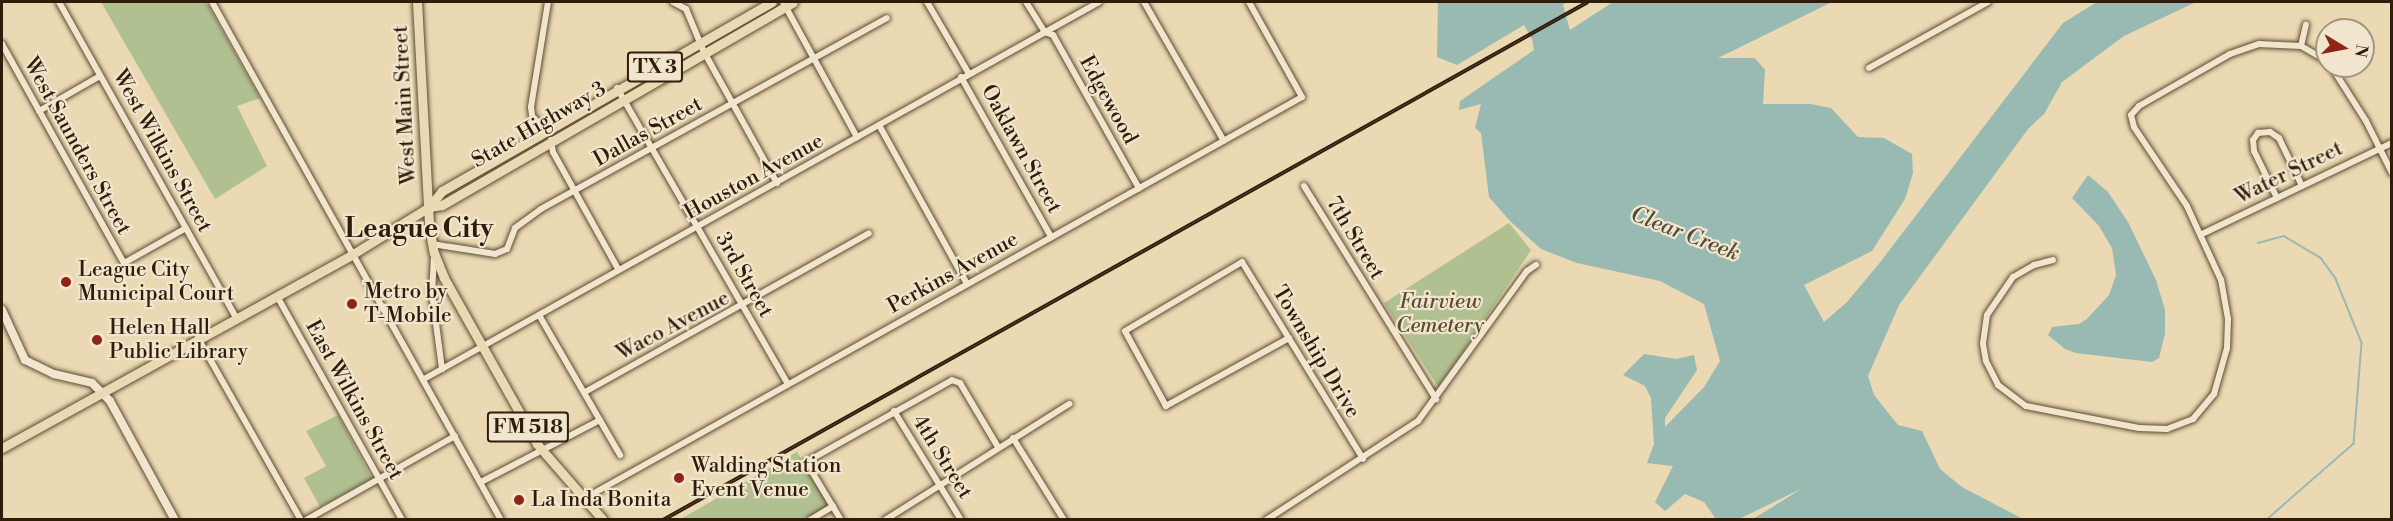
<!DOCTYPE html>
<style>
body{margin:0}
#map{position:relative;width:2393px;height:521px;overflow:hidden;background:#ead9b2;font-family:"Libre Bodoni",serif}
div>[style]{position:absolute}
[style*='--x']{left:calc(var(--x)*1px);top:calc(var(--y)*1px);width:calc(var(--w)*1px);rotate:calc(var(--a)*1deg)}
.green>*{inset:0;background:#b0c091}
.water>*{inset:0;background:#99b9b3}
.stream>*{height:1.5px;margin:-0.75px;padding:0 0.75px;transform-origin:0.75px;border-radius:0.75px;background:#99b9b3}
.roads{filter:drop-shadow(0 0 2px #5e4b35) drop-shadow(0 0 2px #5e4b35)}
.street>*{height:6px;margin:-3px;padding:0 3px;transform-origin:3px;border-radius:3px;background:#f1e6cd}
.secondary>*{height:8px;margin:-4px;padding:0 4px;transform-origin:4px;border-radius:4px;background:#f1e6cd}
.primary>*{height:9px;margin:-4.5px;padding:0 4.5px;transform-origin:4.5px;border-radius:4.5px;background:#ead9b2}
.rail>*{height:4px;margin-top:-2px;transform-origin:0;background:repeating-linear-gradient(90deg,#f1e6cd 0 4.5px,#301c0b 0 9px);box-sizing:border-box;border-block:2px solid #301c0b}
.dots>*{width:16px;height:16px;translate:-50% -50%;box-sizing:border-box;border:3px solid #f1e6cd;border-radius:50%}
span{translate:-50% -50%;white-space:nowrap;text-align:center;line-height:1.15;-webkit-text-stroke:4.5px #f1e6cd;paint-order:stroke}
.shield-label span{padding:2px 4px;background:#f1e6cd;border:2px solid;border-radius:4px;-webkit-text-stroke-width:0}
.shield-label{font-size:20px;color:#301c0b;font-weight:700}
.street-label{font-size:21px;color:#301c0b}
.poi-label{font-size:21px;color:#301c0b}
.left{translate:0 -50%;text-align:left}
.park-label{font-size:21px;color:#564d33;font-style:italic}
.water-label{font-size:22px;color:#504b3d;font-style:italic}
.district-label{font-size:27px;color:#301c0b;font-weight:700}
.frame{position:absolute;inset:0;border:3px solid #301c0b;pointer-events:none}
.north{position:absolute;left:2315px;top:18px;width:60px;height:60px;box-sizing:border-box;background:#f1e6cd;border:2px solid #a4957f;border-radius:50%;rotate:100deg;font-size:16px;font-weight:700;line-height:24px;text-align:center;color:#301c0b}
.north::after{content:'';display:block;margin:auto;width:21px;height:27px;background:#8f2418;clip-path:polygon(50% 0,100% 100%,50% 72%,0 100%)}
</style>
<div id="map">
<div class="green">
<i style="clip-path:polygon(101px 2px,206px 2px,260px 98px,237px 106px,267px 166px,215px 199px)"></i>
<i style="clip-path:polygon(1509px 223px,1531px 250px,1439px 388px,1384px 303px)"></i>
<i style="clip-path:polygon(338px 415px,372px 479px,320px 507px,304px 478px,326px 466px,306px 431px)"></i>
<i style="clip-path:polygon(797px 452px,829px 506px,803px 519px,679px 520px)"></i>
</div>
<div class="water">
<i style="clip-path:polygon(1438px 2px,1567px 2px,1563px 5px,1570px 30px,1613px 2px,1832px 2px,1718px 58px,1755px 58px,1765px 70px,1763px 104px,1811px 104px,1831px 108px,1858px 137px,1884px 138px,1912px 154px,1913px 173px,1905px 199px,1872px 251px,1804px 285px,1824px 322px,1847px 302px,1878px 265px,2063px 23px,2097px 2px,2196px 2px,2124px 36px,2062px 82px,2044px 114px,2028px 129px,1899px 305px,1868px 376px,1874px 395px,1898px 425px,1922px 431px,1940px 469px,1962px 487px,2023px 519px,1753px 519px,1803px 488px,1739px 519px,1716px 519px,1704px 502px,1685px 494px,1665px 511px,1655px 502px,1673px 466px,1647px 463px,1654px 444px,1651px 398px,1645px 386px,1623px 375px,1644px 354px,1676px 359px,1694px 355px,1697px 370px,1665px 418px,1665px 427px,1704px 387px,1720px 361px,1704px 304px,1660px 281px,1577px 263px,1541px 249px,1510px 221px,1489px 197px,1481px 133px,1475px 128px,1481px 104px,1459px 110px,1460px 101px,1534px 50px,1532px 39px,1524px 25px,1457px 65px,1437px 57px)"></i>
<i style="clip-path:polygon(2088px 175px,2108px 192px,2128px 222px,2156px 280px,2165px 310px,2165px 334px,2159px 358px,2152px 362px,2076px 353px,2065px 349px,2048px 335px,2052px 327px,2079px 324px,2087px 319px,2109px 295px,2116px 275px,2112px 248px,2099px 226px,2072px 198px)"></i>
</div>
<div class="stream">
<i style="--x:2258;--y:243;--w:27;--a:-15"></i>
<i style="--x:2284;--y:236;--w:43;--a:30.7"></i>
<i style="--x:2321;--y:258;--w:26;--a:54"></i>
<i style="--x:2336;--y:279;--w:69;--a:67.9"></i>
<i style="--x:2362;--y:343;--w:101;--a:94.5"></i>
<i style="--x:2354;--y:444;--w:116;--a:138.9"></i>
</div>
<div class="roads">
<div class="street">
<i style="--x:59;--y:2;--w:362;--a:60.7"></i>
<i style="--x:212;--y:2;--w:593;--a:60.84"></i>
<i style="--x:673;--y:2;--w:15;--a:28"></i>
<i style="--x:686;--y:9;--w:47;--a:67.3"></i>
<i style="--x:704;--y:52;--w:150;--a:60.9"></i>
<i style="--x:783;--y:2;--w:154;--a:61.3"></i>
<i style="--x:927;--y:2;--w:83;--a:59.7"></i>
<i style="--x:1026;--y:2;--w:36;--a:58"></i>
<i style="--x:1045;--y:32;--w:9;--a:21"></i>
<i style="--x:1053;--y:35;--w:176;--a:60.7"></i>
<i style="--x:1144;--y:2;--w:160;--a:60.1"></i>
<i style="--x:2;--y:44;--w:251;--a:60.9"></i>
<i style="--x:124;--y:263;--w:71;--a:-29.4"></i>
<i style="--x:2301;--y:46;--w:22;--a:-77"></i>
<i style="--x:2331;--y:66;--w:65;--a:57.5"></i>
<i style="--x:2366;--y:121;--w:58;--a:63.4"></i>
<i style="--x:1869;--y:68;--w:136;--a:-29"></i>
<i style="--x:961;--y:77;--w:184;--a:60.6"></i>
<i style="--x:617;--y:88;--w:342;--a:60"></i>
<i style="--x:39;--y:111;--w:70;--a:-29.8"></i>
<i style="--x:533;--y:117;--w:18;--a:45"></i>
<i style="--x:879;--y:125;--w:182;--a:61"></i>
<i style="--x:535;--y:136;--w:29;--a:-98"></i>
<i style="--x:531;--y:107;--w:106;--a:-80.8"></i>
<i style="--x:551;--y:140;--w:12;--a:81"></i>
<i style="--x:553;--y:152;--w:134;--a:60.9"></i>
<i style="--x:1304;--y:186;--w:251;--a:58.2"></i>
<i style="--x:2277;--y:198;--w:52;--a:-116.1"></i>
<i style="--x:2254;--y:151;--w:11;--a:-95"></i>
<i style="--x:2253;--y:140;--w:9;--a:-54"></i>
<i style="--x:2258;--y:133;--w:12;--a:-5"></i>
<i style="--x:2270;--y:132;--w:11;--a:34"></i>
<i style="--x:2279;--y:138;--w:53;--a:64.4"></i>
<i style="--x:2202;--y:234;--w:211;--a:-25.6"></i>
<i style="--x:432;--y:244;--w:64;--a:9"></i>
<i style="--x:495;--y:254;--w:13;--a:-23"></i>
<i style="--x:507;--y:249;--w:22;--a:-69"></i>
<i style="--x:515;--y:228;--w:32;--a:-36"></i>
<i style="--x:541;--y:209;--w:395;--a:-28.9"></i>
<i style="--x:434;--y:256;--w:37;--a:93"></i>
<i style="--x:432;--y:293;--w:77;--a:82.5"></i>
<i style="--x:2053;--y:260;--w:20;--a:165"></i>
<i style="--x:2034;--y:265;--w:24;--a:150"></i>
<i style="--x:2013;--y:277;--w:46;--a:124.4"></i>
<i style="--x:1987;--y:315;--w:29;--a:98"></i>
<i style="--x:1983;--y:344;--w:17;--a:80"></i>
<i style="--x:1986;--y:361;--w:27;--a:63"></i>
<i style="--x:1998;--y:385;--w:35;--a:37"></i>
<i style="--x:2026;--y:406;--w:115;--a:11"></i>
<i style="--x:2139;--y:428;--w:28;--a:2"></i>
<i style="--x:2167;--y:429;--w:28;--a:-21"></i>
<i style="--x:2193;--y:419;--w:33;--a:-50"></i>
<i style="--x:2214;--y:394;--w:48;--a:-74.2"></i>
<i style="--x:2227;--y:348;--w:29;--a:-88"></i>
<i style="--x:2228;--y:319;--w:40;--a:-100"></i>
<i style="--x:2221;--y:280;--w:81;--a:-114.7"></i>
<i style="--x:2187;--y:206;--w:95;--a:-123.9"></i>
<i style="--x:2134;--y:127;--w:12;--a:-104"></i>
<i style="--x:2131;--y:115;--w:12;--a:-48"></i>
<i style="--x:2139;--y:106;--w:105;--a:-29.7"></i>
<i style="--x:2230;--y:54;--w:31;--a:-19"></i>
<i style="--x:2259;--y:44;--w:42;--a:2.7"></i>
<i style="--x:2301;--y:46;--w:30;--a:30"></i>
<i style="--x:277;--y:296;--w:257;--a:60.8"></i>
<i style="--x:539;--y:315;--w:162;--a:59.9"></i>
<i style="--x:198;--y:338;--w:209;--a:60.5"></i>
<i style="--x:1289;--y:338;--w:141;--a:151.1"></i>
<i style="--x:1166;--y:406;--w:85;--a:-118.7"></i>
<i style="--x:1125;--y:331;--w:136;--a:-30.5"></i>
<i style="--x:1242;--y:262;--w:231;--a:58.4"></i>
<i style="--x:424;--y:379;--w:773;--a:-29.18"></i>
<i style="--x:585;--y:392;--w:325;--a:-29.2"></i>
<i style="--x:894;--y:411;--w:128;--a:58.4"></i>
<i style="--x:1013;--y:438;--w:97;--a:58.1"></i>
<i style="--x:481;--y:482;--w:134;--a:-27.5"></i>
<i style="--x:587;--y:497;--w:819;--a:-29.22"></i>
<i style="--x:1302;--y:97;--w:109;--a:-119.2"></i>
<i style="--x:306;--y:520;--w:171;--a:-29.4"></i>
<i style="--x:810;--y:520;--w:27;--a:-31"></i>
<i style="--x:841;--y:520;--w:68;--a:-121.1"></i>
<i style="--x:806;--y:462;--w:167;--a:-29.3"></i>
<i style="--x:952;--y:380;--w:9;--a:21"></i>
<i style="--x:960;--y:383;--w:74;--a:59.3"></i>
<i style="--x:885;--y:520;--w:218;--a:-32.2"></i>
<i style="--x:1266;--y:520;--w:181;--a:-33.1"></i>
<i style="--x:1418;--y:421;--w:185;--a:-54"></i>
<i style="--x:1527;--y:271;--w:11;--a:-34"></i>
</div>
<div class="secondary">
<i style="--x:2;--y:310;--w:55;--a:65.3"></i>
<i style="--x:25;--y:360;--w:32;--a:26"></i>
<i style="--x:54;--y:374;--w:39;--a:13"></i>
<i style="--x:92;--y:383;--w:25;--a:45"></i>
<i style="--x:110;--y:401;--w:136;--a:61.4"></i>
</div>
<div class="primary">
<i style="--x:417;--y:2;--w:224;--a:86.9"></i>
<i style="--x:429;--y:226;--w:27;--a:80"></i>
<i style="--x:434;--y:253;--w:27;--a:68"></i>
<i style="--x:444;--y:278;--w:190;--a:60.7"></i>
<i style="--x:537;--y:444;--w:101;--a:49"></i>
<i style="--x:429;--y:207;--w:13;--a:-9"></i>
<i style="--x:442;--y:205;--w:405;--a:-30"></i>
<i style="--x:2;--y:448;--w:401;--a:-28.9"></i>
<i style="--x:353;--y:254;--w:89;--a:-31.7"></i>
<i style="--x:429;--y:207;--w:21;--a:-51"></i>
<i style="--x:442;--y:191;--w:380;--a:-29.8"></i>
</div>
</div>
<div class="rail">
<i style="--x:663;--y:520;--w:1060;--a:-29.25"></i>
</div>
<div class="dots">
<i style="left:66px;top:282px;background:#8f2418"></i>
<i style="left:352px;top:304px;background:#8f2418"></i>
<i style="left:97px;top:340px;background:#8f2418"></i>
<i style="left:679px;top:478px;background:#8f2418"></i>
<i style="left:519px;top:500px;background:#8f2418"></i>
</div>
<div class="shield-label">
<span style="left:655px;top:67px">TX 3</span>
<span style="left:528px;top:427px">FM 518</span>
</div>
<div class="street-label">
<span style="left:1108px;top:100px;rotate:61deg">Edgewood</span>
<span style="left:405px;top:105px;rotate:-93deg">West Main Street</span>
<span style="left:539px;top:125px;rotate:-30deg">State Highway 3</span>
<span style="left:648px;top:132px;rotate:-29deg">Dallas Street</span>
<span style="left:77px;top:146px;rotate:61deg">West Saunders Street</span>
<span style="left:1021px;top:149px;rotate:61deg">Oaklawn Street</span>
<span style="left:162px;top:151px;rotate:61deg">West Wilkins Street</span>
<span style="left:2289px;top:173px;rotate:-26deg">Water Street</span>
<span style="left:754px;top:177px;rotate:-29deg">Houston Avenue</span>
<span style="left:1355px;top:238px;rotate:59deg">7th Street</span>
<span style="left:953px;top:273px;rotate:-29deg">Perkins Avenue</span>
<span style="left:744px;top:275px;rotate:60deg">3rd Street</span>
<span style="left:673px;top:326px;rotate:-28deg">Waco Avenue</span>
<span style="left:1316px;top:352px;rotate:59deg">Township Drive</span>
<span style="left:354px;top:400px;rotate:61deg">East Wilkins Street</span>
<span style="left:942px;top:457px;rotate:58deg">4th Street</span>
</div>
<div class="poi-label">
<span class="left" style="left:78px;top:282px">League City<br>Municipal Court</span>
<span class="left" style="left:364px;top:304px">Metro by<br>T-Mobile</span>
<span class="left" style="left:109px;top:340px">Helen Hall<br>Public Library</span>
<span class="left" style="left:691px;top:478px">Walding Station<br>Event Venue</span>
<span class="left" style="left:531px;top:500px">La Inda Bonita</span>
</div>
<div class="park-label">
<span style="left:1440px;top:314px">Fairview<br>Cemetery</span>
</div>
<div class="water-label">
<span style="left:1685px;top:234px;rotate:21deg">Clear Creek</span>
</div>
<div class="district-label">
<span style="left:419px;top:230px">League City</span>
</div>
<div class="frame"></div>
<div class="north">N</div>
</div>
